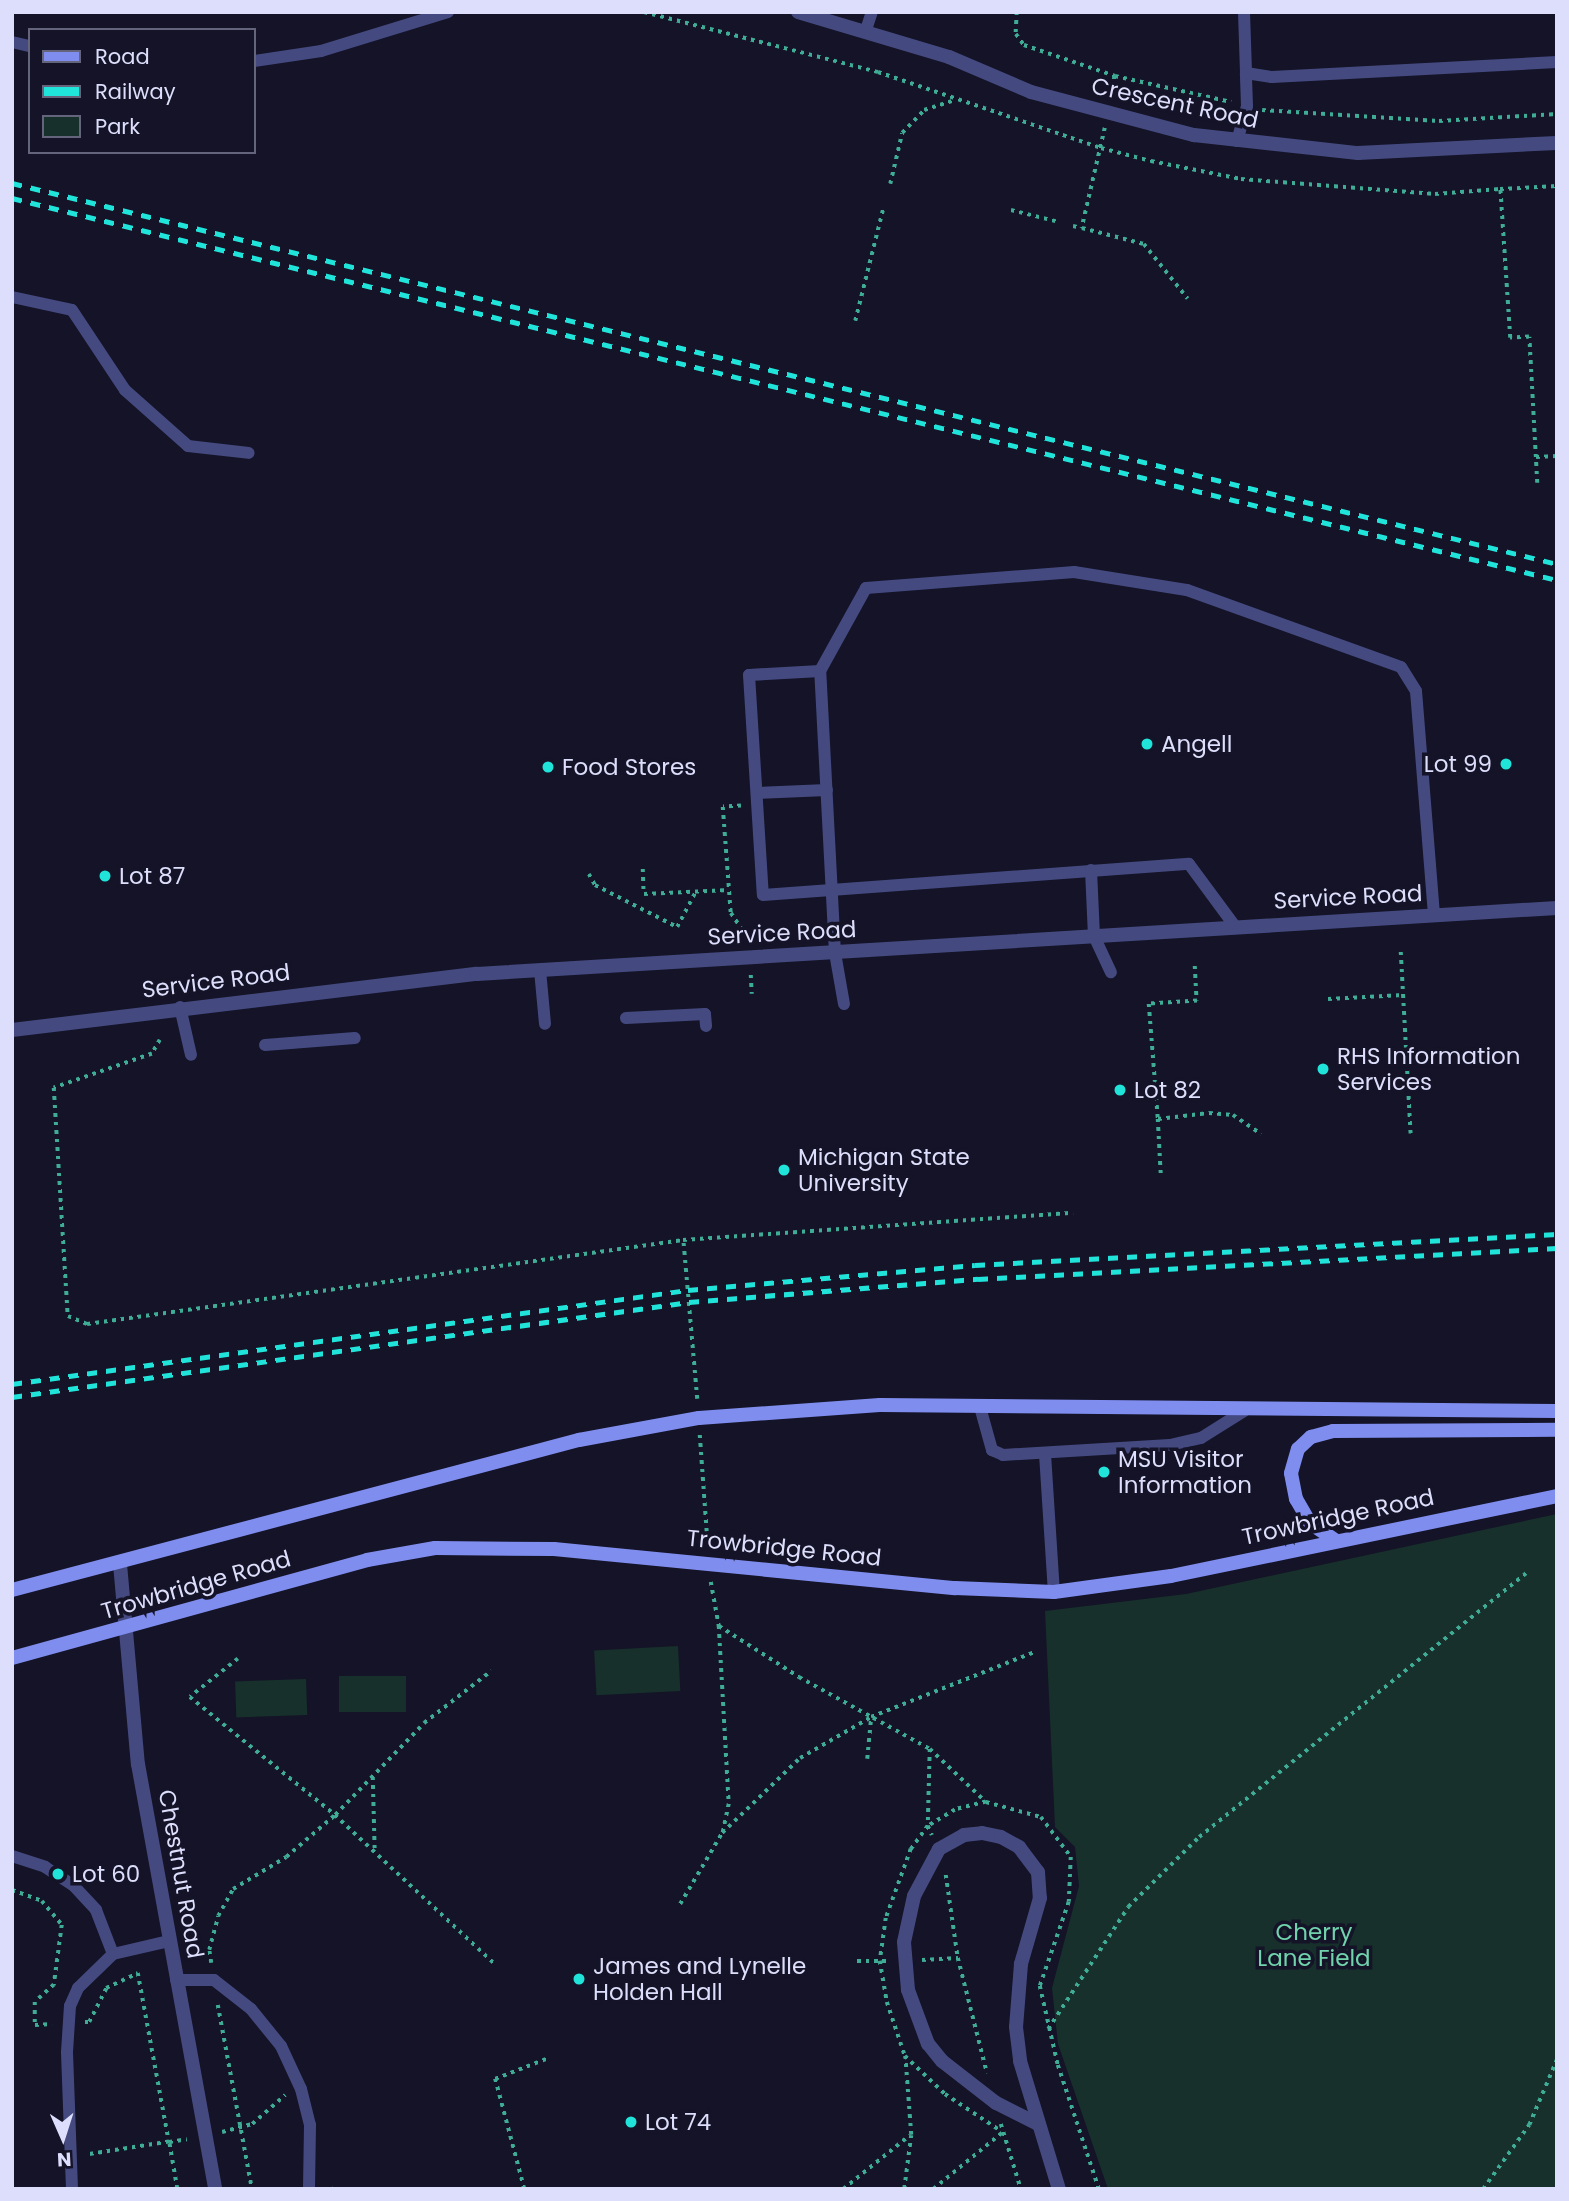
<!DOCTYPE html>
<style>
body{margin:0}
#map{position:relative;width:1569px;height:2201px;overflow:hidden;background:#141327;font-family:Poppins,sans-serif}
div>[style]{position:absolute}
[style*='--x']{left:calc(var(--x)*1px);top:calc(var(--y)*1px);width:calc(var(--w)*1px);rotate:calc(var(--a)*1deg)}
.green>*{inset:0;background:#17302b;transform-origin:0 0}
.path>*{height:3.5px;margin-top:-1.75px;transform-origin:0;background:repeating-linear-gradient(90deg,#3fac96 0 3.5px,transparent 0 8.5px)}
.lane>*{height:12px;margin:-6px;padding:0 6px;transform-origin:6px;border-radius:6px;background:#444a80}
.street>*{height:14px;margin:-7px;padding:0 7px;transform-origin:7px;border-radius:7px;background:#444a80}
.secondary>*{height:14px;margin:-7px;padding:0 7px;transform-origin:7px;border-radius:7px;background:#7f8def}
.rail>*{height:5px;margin-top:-2.5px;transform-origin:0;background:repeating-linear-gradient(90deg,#20e3da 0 10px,transparent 0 19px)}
.dots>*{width:19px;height:19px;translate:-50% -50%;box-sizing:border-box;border:4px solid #141327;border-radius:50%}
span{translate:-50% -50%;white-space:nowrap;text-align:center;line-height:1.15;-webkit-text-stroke:7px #141327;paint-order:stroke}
.street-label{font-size:23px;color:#dddefb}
.poi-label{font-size:23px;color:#dddefb}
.left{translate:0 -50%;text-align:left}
.right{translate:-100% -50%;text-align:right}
.park-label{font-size:23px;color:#71d3ac}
.frame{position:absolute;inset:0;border:14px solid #dddefb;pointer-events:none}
.legend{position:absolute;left:28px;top:28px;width:228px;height:126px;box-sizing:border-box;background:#141327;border:2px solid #64647c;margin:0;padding:9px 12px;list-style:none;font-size:21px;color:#dddefb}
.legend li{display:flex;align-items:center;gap:14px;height:35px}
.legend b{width:35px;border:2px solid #64647c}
.north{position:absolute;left:28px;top:2103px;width:70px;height:70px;-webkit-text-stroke:5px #141327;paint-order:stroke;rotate:177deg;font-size:19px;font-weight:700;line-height:28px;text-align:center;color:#dddefb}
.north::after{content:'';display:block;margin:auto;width:24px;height:32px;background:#dddefb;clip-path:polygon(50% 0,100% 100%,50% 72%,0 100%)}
</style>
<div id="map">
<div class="green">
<i style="clip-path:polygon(1557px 1514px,1557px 2189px,1108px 2189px,1058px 2044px,1052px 1988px,1079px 1886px,1075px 1847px,1055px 1827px,1045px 1611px,1186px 1594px)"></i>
<i style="left:678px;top:1646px;width:45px;height:84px;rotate:87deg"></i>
<i style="left:406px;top:1676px;width:36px;height:67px;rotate:90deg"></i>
<i style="left:306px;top:1679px;width:36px;height:71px;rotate:88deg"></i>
</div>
<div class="path">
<i style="--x:644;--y:12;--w:242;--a:14.4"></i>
<i style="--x:878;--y:72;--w:236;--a:18.8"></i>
<i style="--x:1101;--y:148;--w:52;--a:14.6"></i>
<i style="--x:1151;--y:161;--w:92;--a:11.3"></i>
<i style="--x:1241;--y:179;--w:195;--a:4.4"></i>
<i style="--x:1435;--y:194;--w:65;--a:-4.4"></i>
<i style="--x:1017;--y:12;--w:22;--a:93"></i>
<i style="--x:1016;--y:34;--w:14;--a:54"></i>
<i style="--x:1024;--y:45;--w:96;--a:18.8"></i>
<i style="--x:1115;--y:76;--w:119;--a:12.6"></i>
<i style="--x:1111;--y:96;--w:20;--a:-81"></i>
<i style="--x:1262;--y:110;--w:177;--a:3.6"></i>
<i style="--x:1439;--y:121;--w:118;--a:-3.4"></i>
<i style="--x:1105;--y:128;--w:103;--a:103"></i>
<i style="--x:1082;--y:228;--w:64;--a:14.5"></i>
<i style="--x:1144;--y:244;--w:70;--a:51.3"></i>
<i style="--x:890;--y:184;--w:52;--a:-76.8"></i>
<i style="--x:902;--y:133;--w:32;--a:-46"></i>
<i style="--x:924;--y:110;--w:33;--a:-18"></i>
<i style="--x:1011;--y:210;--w:49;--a:14"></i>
<i style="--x:1073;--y:226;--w:9;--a:13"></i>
<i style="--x:855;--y:321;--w:115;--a:-76"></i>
<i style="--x:1536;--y:457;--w:21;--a:-3"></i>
<i style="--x:1537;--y:483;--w:146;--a:-93.1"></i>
<i style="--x:1529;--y:337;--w:19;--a:177"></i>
<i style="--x:1510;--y:338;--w:149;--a:-93.8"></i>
<i style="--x:1500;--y:189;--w:57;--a:-3"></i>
<i style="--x:741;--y:806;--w:18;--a:177"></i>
<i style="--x:723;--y:807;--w:106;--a:85.7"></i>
<i style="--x:731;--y:913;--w:32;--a:56"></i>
<i style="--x:643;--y:869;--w:25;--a:88"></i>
<i style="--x:644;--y:894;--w:85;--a:-2.7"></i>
<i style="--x:589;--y:874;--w:13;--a:61"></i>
<i style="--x:595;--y:885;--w:92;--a:27.1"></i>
<i style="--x:677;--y:927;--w:41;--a:-62.2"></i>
<i style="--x:1401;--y:952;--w:182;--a:86.9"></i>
<i style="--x:1195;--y:966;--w:35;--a:87"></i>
<i style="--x:1197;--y:1001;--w:48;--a:176.4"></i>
<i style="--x:1149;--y:1004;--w:115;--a:85.5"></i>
<i style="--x:1158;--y:1119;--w:51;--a:-6.7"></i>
<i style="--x:1209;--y:1113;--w:24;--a:5"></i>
<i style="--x:1233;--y:1115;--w:34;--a:34"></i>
<i style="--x:751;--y:975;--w:19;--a:87"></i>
<i style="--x:1328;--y:999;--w:75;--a:-3.1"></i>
<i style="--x:160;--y:1040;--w:16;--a:120"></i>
<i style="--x:152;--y:1054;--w:104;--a:160.9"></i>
<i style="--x:54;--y:1088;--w:228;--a:86.5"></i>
<i style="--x:68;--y:1316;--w:21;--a:23"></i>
<i style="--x:87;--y:1324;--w:602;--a:-8.02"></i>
<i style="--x:1158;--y:1119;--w:55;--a:86.9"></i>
<i style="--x:697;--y:1399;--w:160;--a:-95"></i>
<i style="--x:683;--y:1240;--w:391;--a:-4"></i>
<i style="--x:700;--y:1435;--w:111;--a:85.9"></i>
<i style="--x:711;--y:1582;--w:45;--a:79.7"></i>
<i style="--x:719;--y:1626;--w:95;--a:32.5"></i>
<i style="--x:799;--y:1677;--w:149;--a:28.8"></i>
<i style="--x:930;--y:1749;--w:77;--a:43.4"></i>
<i style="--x:986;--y:1802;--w:57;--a:15.3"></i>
<i style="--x:1041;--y:1817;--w:50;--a:53.1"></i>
<i style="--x:1071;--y:1857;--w:45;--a:92.5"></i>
<i style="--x:1069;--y:1902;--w:89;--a:109"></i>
<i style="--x:1040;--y:1986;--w:81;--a:77.2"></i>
<i style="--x:1058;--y:2065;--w:131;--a:71.7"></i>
<i style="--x:719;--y:1626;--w:178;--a:86.8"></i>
<i style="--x:729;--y:1804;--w:29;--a:102"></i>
<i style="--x:238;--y:1659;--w:61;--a:141.6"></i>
<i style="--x:190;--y:1697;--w:187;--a:39.1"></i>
<i style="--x:335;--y:1815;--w:221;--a:43"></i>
<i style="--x:930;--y:1749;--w:77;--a:91.5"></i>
<i style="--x:928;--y:1826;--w:10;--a:66"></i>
<i style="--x:867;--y:1759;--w:42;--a:-84.6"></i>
<i style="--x:373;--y:1777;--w:75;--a:88.5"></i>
<i style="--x:986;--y:1802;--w:32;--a:166"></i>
<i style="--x:955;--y:1810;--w:31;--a:149"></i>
<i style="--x:928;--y:1826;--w:29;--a:126"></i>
<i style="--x:911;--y:1849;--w:73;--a:109.9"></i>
<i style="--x:886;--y:1918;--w:43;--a:97.9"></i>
<i style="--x:880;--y:1961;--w:42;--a:80.3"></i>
<i style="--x:887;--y:2002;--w:57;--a:71.6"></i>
<i style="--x:905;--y:2056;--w:55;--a:43.5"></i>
<i style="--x:945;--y:2094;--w:67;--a:33.5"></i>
<i style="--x:946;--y:1875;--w:84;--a:81.8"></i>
<i style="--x:958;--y:1958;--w:119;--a:75.8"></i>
<i style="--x:12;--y:1890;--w:32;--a:20"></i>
<i style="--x:42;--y:1901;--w:31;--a:50"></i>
<i style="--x:62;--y:1925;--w:61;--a:97.6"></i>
<i style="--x:54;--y:1985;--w:25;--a:138"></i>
<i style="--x:35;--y:2002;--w:23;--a:90"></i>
<i style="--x:35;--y:2025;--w:17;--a:-3"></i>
<i style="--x:680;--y:1904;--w:82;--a:-59.4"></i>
<i style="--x:722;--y:1833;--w:108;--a:-43.9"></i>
<i style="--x:800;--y:1758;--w:82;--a:-30"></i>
<i style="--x:871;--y:1717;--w:175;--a:-21.7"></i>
<i style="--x:922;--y:1960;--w:36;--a:-3"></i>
<i style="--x:857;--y:1961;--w:33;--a:0"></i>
<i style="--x:211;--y:1963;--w:13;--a:-99"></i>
<i style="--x:209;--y:1950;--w:35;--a:-75"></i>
<i style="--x:218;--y:1916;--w:31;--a:-61"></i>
<i style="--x:233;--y:1889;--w:62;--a:-31.1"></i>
<i style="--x:286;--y:1857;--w:65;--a:-40.6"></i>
<i style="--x:335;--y:1815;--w:128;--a:-45.9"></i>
<i style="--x:424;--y:1723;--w:85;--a:-37.8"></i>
<i style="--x:218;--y:2005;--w:187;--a:79.5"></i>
<i style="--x:85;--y:2022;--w:4;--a:0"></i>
<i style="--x:89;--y:2022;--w:38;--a:-63"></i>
<i style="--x:106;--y:1988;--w:35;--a:-25"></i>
<i style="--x:138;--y:1973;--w:172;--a:79.6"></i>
<i style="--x:169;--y:2142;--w:84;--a:171.1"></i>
<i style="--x:1048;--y:2029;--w:146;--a:-56.7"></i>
<i style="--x:1128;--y:1907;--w:100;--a:-44.6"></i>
<i style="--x:1199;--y:1837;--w:424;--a:-38.9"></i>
<i style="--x:1001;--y:2124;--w:68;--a:72.9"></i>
<i style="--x:222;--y:2132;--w:31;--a:-15"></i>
<i style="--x:252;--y:2124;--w:44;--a:-41.3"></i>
<i style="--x:331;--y:2188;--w:1;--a:45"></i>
<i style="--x:177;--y:2189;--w:48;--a:-99.7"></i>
<i style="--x:169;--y:2142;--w:18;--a:-9"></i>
<i style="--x:524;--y:2189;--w:114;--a:-104.8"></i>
<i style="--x:495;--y:2079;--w:55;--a:-21.4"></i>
<i style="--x:843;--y:2189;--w:85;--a:-38.8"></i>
<i style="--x:904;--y:2189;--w:54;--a:-82.6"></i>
<i style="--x:911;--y:2135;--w:79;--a:-94.3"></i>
<i style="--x:933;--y:2189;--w:90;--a:-39.2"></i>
<i style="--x:1483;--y:2189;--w:79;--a:-54.3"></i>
<i style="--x:1529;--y:2125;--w:72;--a:-67"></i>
</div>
<div class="lane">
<i style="--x:1244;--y:12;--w:61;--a:88.1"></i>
<i style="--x:866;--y:30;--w:19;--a:-72"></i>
<i style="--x:12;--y:42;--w:18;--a:13"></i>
<i style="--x:254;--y:61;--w:68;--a:-8.5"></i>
<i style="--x:321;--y:51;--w:133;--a:-17.1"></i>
<i style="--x:1237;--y:141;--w:36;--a:-74"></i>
<i style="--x:1247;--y:106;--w:33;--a:-92"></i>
<i style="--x:1246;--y:73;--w:26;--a:9"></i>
<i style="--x:1272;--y:77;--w:285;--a:-3"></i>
<i style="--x:12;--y:297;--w:61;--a:12.2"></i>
<i style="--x:72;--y:310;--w:96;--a:56.5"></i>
<i style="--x:125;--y:390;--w:84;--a:41.6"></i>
<i style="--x:188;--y:446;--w:61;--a:6.5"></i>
<i style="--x:820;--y:671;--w:71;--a:176.8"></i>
<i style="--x:749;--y:675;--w:220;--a:86.4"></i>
<i style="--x:763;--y:895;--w:427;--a:-4.2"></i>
<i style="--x:1189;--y:864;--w:76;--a:53.6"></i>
<i style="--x:757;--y:793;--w:70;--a:-2.5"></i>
<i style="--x:1091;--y:870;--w:66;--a:87.4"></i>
<i style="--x:1094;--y:936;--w:40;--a:65"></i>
<i style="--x:540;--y:970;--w:54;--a:84.7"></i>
<i style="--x:844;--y:1004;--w:52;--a:-100"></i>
<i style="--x:835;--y:953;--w:282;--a:-93"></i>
<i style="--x:820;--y:671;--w:95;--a:-61"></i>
<i style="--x:866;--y:588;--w:209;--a:-4.4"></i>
<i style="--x:1074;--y:572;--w:114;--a:9.1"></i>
<i style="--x:1187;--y:590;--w:227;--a:19.8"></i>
<i style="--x:1401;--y:667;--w:28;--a:58"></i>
<i style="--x:1416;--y:691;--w:225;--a:85.4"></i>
<i style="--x:180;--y:1007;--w:49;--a:77.1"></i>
<i style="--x:626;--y:1018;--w:79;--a:-2.9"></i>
<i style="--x:705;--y:1014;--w:12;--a:85"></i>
<i style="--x:265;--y:1045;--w:90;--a:-4.4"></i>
<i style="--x:980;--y:1407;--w:45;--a:74.4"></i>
<i style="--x:992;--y:1450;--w:12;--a:24"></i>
<i style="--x:1003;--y:1455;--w:167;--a:-3.4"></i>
<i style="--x:1170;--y:1445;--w:32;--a:-13"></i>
<i style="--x:1201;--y:1438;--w:51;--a:-32.1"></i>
<i style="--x:1045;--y:1454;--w:138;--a:86.3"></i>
<i style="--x:12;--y:1856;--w:35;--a:18"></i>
<i style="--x:45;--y:1867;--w:33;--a:33"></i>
<i style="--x:73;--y:1885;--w:34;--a:47"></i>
<i style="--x:96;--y:1910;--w:47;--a:68.9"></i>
<i style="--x:176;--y:1980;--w:38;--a:0"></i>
<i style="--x:214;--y:1980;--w:47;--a:38.1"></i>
<i style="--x:251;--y:2009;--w:48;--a:51"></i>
<i style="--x:281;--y:2046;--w:47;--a:65.1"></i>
<i style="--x:301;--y:2089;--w:37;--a:76"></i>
<i style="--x:310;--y:2125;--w:64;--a:90.9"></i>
<i style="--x:72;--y:2189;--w:137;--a:-92.1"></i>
<i style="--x:67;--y:2052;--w:46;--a:-86.3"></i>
<i style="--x:70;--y:2006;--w:20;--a:-66"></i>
<i style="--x:78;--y:1988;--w:49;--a:-44.2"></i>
<i style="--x:113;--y:1954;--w:57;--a:-13.1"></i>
</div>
<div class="street">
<i style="--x:798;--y:12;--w:158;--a:16.6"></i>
<i style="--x:949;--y:57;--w:89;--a:23.1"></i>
<i style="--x:1031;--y:92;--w:169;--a:14.8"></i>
<i style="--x:1194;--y:135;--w:165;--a:6.3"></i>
<i style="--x:1358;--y:153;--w:199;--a:-2.9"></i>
<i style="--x:12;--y:1030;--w:468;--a:-6.9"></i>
<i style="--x:477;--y:974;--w:1082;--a:-3.5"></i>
<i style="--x:120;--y:1564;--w:201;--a:84.9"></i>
<i style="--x:138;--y:1764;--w:432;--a:79.7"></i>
<i style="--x:1036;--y:2123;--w:45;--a:-153.4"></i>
<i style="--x:996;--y:2103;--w:68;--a:-142.1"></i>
<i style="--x:942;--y:2061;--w:22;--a:-129"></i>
<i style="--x:928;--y:2044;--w:58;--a:-110.3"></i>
<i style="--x:908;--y:1990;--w:48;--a:-94.8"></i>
<i style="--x:904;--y:1942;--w:47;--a:-77.7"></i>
<i style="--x:914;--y:1896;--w:53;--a:-62"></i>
<i style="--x:939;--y:1849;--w:29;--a:-29"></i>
<i style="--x:964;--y:1835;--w:18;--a:-6"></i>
<i style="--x:982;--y:1833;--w:19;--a:12"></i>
<i style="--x:1001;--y:1837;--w:21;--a:29"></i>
<i style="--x:1019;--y:1847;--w:31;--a:53"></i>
<i style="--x:1038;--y:1872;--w:26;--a:86"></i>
<i style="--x:1040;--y:1898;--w:69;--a:106.1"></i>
<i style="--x:1021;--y:1964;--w:63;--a:94.5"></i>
<i style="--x:1016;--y:2027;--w:34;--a:83"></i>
<i style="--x:1020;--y:2061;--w:134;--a:73.1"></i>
</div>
<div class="secondary">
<i style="--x:1335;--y:1540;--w:30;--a:-146"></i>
<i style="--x:1310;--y:1523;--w:28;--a:-120"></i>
<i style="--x:1296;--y:1499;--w:26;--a:-101"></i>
<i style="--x:1291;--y:1473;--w:25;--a:-74"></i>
<i style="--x:1298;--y:1449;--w:18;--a:-43"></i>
<i style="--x:1311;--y:1437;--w:23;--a:-15"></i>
<i style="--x:1333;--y:1431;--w:224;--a:-0.3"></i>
<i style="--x:12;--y:1590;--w:587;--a:-14.82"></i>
<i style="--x:579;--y:1440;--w:122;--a:-10.4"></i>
<i style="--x:699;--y:1418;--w:181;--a:-4.1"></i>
<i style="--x:880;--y:1405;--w:677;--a:0.51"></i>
<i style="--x:12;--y:1658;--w:368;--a:-15.4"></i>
<i style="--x:367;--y:1560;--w:69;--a:-10"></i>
<i style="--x:435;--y:1548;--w:119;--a:0.5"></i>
<i style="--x:554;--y:1549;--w:403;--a:5.6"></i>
<i style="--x:955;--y:1588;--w:99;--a:2.3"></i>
<i style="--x:1054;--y:1592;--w:118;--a:-7.8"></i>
<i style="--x:1171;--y:1576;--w:394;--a:-11.7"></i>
</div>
<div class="rail">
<i style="--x:12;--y:183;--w:1591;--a:13.85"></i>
<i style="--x:12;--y:198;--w:1592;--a:13.89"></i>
<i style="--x:12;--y:1384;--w:683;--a:-7.92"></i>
<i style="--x:688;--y:1290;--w:288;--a:-5"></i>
<i style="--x:975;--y:1265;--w:583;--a:-3.05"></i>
<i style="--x:12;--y:1397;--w:684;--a:-7.99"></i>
<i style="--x:689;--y:1302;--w:290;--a:-4.6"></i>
<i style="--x:978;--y:1279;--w:580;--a:-3.06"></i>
</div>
<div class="dots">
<i style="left:1147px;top:744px;background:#20e3da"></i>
<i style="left:1506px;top:764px;background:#20e3da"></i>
<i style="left:548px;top:767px;background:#20e3da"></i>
<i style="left:105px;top:876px;background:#20e3da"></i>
<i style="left:1323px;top:1069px;background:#20e3da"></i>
<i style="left:1120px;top:1090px;background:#20e3da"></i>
<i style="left:784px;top:1170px;background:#20e3da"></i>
<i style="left:1104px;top:1472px;background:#20e3da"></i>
<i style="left:58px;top:1874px;background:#20e3da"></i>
<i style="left:579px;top:1979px;background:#20e3da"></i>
<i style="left:631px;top:2122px;background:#20e3da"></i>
</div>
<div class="street-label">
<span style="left:1175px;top:103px;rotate:12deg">Crescent Road</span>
<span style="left:1348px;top:897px;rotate:-3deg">Service Road</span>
<span style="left:782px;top:933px;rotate:-3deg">Service Road</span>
<span style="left:216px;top:981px;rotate:-7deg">Service Road</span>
<span style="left:1338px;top:1517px;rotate:-12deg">Trowbridge Road</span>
<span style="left:784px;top:1548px;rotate:6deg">Trowbridge Road</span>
<span style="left:196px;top:1585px;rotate:-16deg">Trowbridge Road</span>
<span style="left:181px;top:1874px;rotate:80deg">Chestnut Road</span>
</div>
<div class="poi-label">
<span class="left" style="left:1161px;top:744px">Angell</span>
<span class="right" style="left:1492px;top:764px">Lot 99</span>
<span class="left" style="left:562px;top:767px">Food Stores</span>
<span class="left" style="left:119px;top:876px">Lot 87</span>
<span class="left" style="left:1337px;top:1069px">RHS Information<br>Services</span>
<span class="left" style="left:1134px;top:1090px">Lot 82</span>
<span class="left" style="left:798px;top:1170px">Michigan State<br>University</span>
<span class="left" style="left:1118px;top:1472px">MSU Visitor<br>Information</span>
<span class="left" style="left:72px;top:1874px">Lot 60</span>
<span class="left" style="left:593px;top:1979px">James and Lynelle<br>Holden Hall</span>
<span class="left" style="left:645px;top:2122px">Lot 74</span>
</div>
<div class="park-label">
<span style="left:1314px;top:1945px">Cherry<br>Lane Field</span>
</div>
<div class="frame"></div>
<ul class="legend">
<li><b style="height:9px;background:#7f8def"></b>Road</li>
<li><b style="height:9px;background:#20e3da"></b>Railway</li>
<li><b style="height:19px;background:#17302b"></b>Park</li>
</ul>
<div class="north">N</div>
</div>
